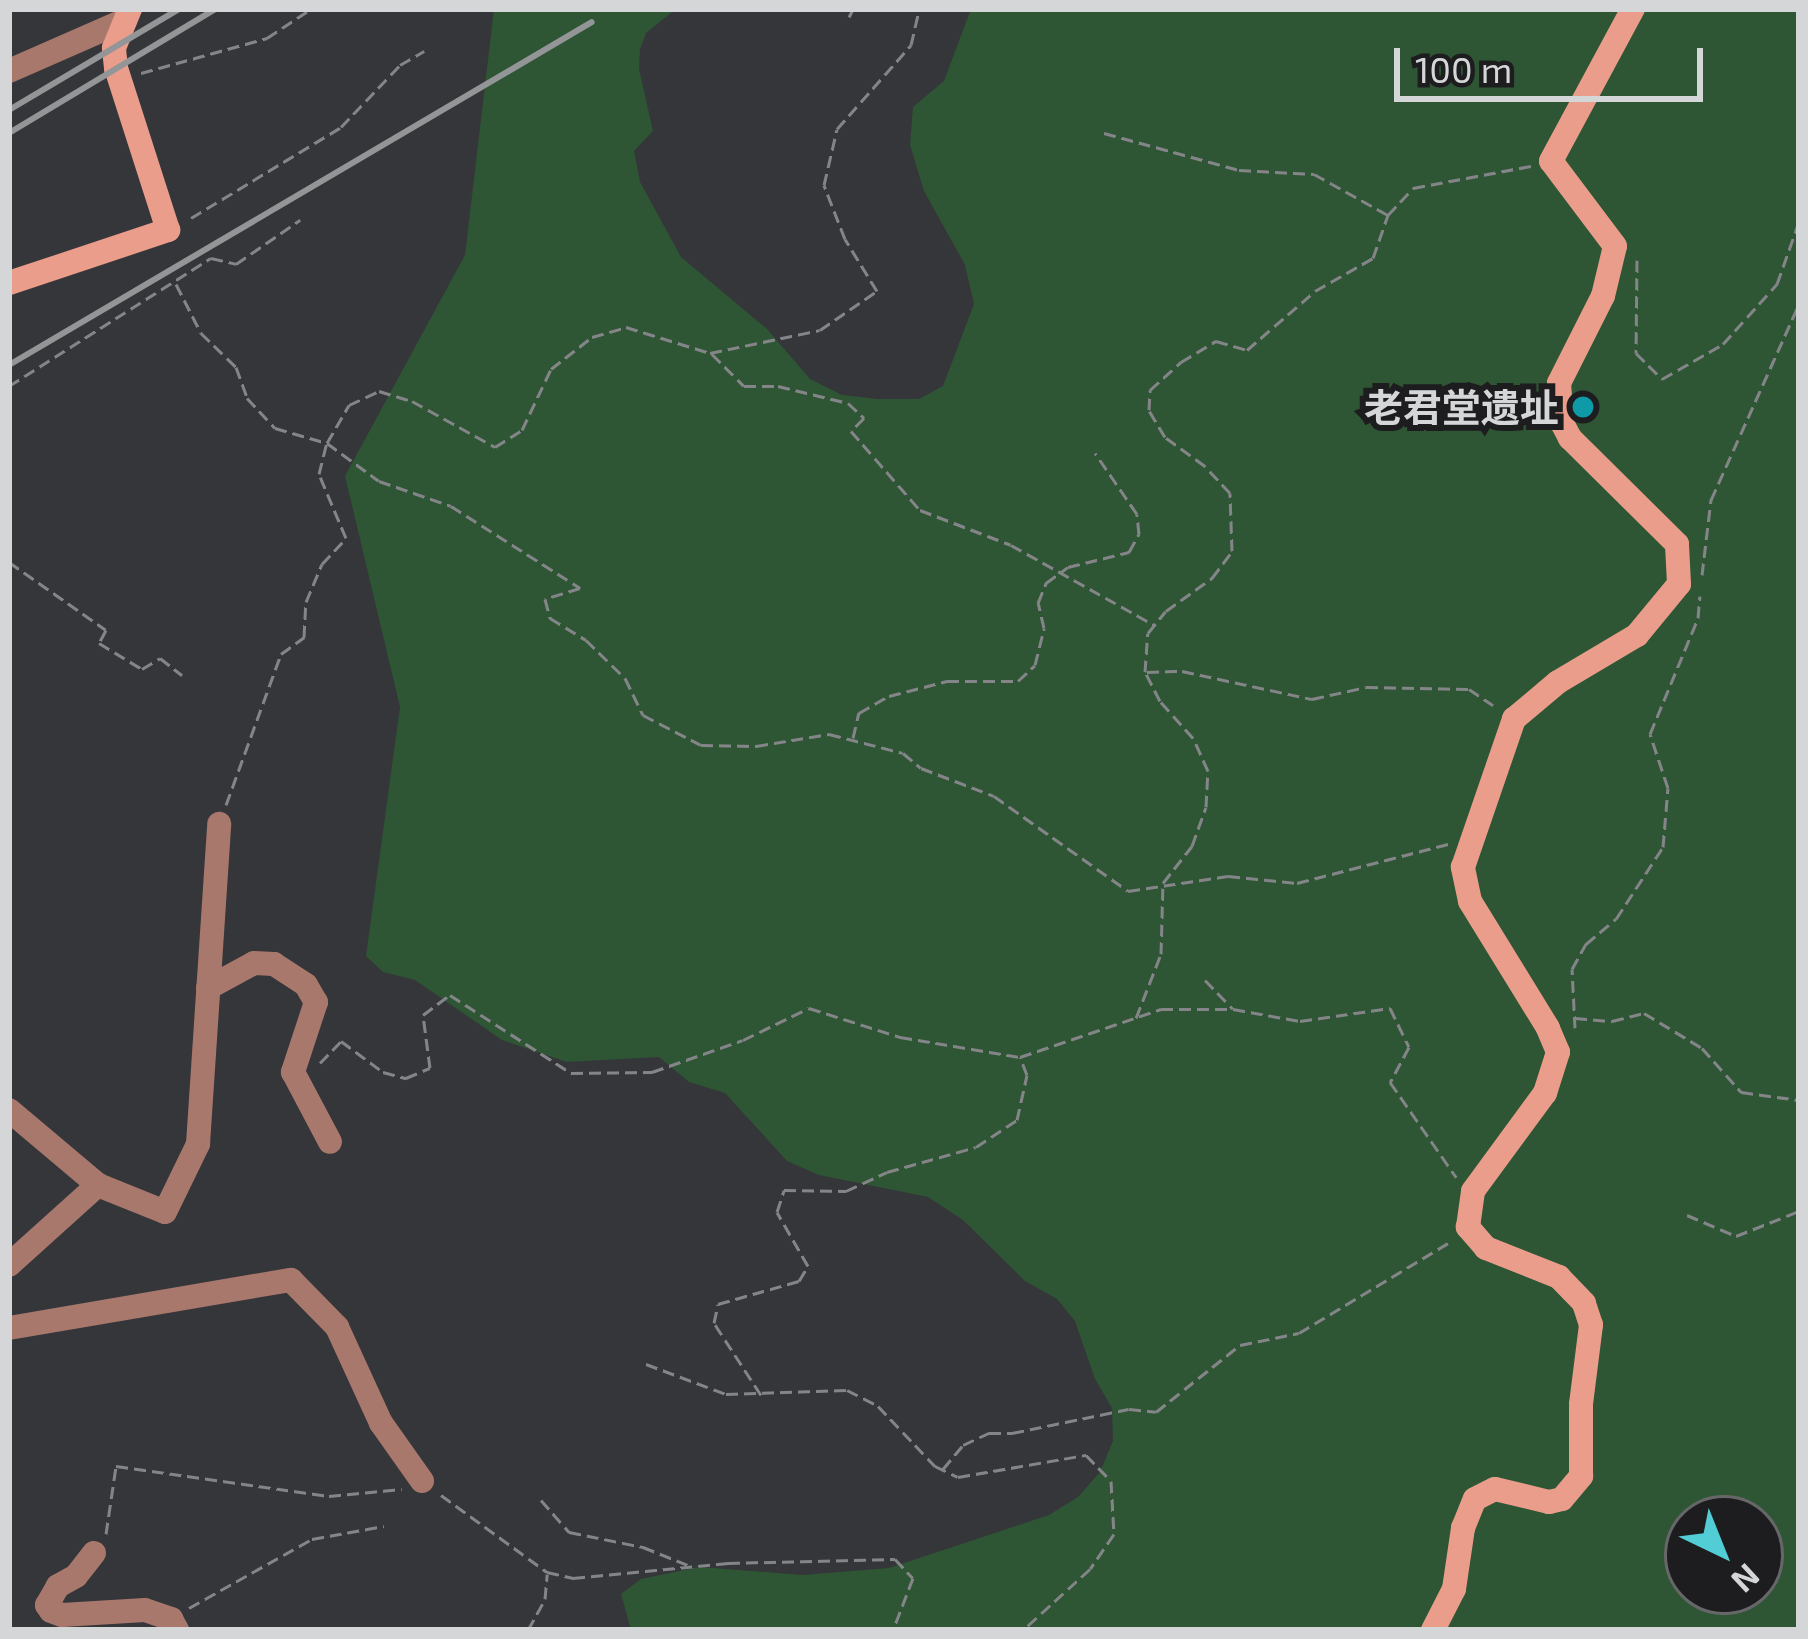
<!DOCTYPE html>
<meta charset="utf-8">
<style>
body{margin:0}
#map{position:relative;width:1808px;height:1639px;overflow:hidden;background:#35363a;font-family:"Exo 2","Noto Sans SC",sans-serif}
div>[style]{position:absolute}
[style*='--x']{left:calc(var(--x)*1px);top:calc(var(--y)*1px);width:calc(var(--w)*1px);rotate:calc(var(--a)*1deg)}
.green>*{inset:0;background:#2e5534}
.path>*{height:3px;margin-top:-1.5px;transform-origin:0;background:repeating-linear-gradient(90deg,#848588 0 12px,transparent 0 18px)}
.street>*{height:24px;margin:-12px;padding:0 12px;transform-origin:12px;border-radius:12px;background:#a9786d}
.secondary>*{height:24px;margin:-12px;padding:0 12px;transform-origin:12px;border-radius:12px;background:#ea9d8b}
.rail>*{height:6px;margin:-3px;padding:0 3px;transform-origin:3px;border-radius:3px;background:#949597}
.dots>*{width:33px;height:33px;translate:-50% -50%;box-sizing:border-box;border:6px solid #1d1d1f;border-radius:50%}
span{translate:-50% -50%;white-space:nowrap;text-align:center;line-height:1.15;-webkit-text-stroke:12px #1d1d1f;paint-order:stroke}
.poi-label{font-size:39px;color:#d5d6d8;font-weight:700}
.right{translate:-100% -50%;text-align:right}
.frame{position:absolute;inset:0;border:12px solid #d5d6d8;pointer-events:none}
.north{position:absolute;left:1664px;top:1495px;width:120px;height:120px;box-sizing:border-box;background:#1d1d1f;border:3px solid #676769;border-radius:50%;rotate:137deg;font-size:33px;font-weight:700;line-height:48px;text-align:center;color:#d5d6d8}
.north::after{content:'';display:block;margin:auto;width:42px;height:54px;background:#52ccd5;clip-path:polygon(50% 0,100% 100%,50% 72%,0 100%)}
.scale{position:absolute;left:1394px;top:48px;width:309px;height:54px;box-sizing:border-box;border:6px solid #d5d6d8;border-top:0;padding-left:15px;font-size:36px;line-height:42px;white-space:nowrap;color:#d5d6d8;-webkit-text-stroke:9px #1d1d1f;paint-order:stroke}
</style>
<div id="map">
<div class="green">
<i style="clip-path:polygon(evenodd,494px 9px,676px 9px,646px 33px,640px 49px,639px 69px,653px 131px,634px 151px,640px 182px,681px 257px,767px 329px,810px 379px,842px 395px,878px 399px,919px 399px,943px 386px,974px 304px,965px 265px,924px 191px,910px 145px,913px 107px,944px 81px,971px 9px,1799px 9px,1799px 1630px,631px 1630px,621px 1594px,641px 1579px,699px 1567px,803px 1575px,889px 1568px,1049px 1515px,1078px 1497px,1100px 1472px,1113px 1441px,1112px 1408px,1095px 1379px,1075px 1321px,1057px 1299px,1025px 1281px,963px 1220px,928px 1197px,819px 1175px,787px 1161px,725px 1093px,689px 1082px,659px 1057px,567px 1062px,502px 1040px,415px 980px,383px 972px,366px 956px,400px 707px,345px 476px,465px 255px,494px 9px,1688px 1519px,1760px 1519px,1760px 1591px,1688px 1591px,1688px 1519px)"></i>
</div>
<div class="path">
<i style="--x:849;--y:17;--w:9;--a:-63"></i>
<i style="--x:141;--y:73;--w:131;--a:-15.5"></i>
<i style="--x:267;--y:38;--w:53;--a:-33.4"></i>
<i style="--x:1104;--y:133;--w:140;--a:15.3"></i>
<i style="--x:1239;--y:170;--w:75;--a:3.1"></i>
<i style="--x:1314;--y:174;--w:85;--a:29"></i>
<i style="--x:1388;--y:215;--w:37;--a:-47"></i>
<i style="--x:1413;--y:188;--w:120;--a:-10.6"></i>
<i style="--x:191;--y:218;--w:175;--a:-31.2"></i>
<i style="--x:341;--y:127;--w:86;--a:-46.4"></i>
<i style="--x:400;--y:65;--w:28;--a:-30"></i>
<i style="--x:1637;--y:260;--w:93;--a:90.6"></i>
<i style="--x:1636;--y:353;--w:37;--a:45"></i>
<i style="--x:1662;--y:379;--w:70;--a:-29.8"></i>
<i style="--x:1723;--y:344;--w:81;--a:-48"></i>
<i style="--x:1777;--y:284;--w:66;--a:-70.5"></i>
<i style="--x:176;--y:284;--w:55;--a:63"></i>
<i style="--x:201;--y:333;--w:49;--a:44.2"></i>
<i style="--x:236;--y:367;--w:33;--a:70"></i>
<i style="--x:247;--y:398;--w:41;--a:47"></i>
<i style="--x:275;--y:428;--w:54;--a:16.1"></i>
<i style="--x:327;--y:443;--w:64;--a:36.2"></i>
<i style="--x:379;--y:481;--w:76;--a:19.1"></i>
<i style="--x:451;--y:506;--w:153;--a:32.4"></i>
<i style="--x:580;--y:588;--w:37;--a:163"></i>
<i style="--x:545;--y:599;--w:20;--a:75"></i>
<i style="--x:550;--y:618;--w:42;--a:31.4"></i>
<i style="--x:586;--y:640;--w:54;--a:44.3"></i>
<i style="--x:625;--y:678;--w:41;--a:64.1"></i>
<i style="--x:643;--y:715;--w:65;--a:27.3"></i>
<i style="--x:701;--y:745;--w:55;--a:1"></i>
<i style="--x:756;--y:746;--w:74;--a:-9.3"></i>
<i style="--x:829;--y:734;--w:76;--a:14.4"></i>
<i style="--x:903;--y:753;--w:23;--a:40"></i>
<i style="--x:921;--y:768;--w:78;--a:21"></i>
<i style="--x:994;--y:796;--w:164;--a:35.3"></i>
<i style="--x:1128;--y:891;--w:101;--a:-8.5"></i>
<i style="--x:1228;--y:876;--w:69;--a:5.8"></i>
<i style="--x:1297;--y:883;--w:156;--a:-14.5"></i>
<i style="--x:712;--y:354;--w:45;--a:45"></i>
<i style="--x:744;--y:386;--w:34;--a:0"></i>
<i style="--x:778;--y:386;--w:72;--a:13.7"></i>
<i style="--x:848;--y:403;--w:22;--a:43"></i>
<i style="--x:864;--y:418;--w:18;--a:135"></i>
<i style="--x:851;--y:431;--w:105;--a:48.9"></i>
<i style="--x:920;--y:510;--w:97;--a:21"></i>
<i style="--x:1011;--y:545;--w:164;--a:29.2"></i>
<i style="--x:9;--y:386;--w:239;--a:-32.4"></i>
<i style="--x:211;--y:258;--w:26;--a:13"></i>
<i style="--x:236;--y:264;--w:78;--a:-34.5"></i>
<i style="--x:9;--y:562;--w:118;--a:35"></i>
<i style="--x:106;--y:630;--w:15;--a:118"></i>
<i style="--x:99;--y:643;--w:50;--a:31.2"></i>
<i style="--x:142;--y:669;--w:21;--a:-31"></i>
<i style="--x:160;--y:658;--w:28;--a:38"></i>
<i style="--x:1702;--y:575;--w:76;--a:-83.2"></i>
<i style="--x:1711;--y:500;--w:215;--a:-65.8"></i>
<i style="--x:1147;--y:672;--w:35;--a:-2"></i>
<i style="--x:1182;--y:671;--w:133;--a:12.2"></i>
<i style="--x:1312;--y:699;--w:55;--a:-12.5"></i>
<i style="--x:1366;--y:687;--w:103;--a:1.1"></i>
<i style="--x:1469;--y:689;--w:29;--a:34"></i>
<i style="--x:853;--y:738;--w:26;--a:-77"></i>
<i style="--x:859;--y:713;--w:34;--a:-30"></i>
<i style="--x:889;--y:696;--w:60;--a:-14.5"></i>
<i style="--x:947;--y:681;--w:71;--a:0"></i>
<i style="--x:1018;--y:681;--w:23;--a:-43"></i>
<i style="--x:1035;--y:665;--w:38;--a:-76"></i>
<i style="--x:1044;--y:628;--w:26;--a:-103"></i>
<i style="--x:1038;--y:603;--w:22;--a:-68"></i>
<i style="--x:1046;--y:583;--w:27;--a:-36"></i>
<i style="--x:1068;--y:567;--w:63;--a:-13.8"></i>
<i style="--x:1129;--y:552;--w:21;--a:-61"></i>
<i style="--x:1139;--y:534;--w:20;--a:-96"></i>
<i style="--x:1137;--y:514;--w:74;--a:-124.5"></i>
<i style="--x:226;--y:805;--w:161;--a:-70"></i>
<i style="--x:281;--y:654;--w:29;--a:-36"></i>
<i style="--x:304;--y:637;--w:35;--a:-87"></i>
<i style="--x:306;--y:602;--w:41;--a:-67.2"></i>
<i style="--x:322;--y:564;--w:35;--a:-47"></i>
<i style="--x:346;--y:538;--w:69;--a:-112.9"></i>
<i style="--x:319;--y:474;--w:32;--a:-76"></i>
<i style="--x:327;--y:443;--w:44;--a:-59.9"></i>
<i style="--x:349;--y:405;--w:33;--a:-25"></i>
<i style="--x:379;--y:391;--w:34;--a:17"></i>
<i style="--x:412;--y:401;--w:95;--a:29"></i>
<i style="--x:495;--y:447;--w:32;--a:-32"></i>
<i style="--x:522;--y:430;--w:68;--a:-64.6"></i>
<i style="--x:551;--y:369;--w:52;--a:-38"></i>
<i style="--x:592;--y:337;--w:35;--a:-16"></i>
<i style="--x:626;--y:327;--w:88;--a:17.2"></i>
<i style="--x:710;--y:353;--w:112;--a:-11.8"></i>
<i style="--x:820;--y:330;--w:69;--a:-34.4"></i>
<i style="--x:877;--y:291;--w:61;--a:-121.6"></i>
<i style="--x:845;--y:239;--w:58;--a:-111.3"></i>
<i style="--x:824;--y:185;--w:57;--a:-76.9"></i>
<i style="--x:837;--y:129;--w:112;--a:-48.6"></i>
<i style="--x:911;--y:45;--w:37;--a:-77"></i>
<i style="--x:1205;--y:980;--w:40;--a:46"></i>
<i style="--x:1233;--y:1009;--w:68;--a:10.2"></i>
<i style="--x:1300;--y:1021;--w:91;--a:-8.2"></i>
<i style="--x:1390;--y:1008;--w:43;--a:64"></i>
<i style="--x:1409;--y:1047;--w:40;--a:118"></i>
<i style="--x:1390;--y:1082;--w:116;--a:55.2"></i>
<i style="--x:1136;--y:1018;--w:69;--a:-68.7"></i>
<i style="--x:1161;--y:954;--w:71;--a:-88.4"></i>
<i style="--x:1163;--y:883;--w:47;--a:-51.9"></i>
<i style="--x:1192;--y:846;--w:41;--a:-70.3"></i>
<i style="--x:1206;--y:807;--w:36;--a:-87"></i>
<i style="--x:1208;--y:771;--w:36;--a:-114"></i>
<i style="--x:1193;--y:738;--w:50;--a:-131.7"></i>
<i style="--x:1160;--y:701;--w:33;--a:-117"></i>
<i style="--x:1145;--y:672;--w:39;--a:-86"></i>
<i style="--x:1148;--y:633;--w:28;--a:-51"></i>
<i style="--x:1166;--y:611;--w:57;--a:-35.7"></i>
<i style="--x:1212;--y:578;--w:34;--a:-53"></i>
<i style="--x:1232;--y:551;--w:58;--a:-92"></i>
<i style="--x:1230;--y:493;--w:37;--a:-133"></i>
<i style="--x:1205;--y:466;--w:49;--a:-144.1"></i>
<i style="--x:1165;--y:437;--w:31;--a:-121"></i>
<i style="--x:1149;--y:410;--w:20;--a:-87"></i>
<i style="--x:1150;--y:390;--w:42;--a:-42.1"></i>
<i style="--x:1181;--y:362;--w:41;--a:-31"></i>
<i style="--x:1216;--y:341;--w:32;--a:16"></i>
<i style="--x:1247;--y:350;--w:90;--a:-40.9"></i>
<i style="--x:1315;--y:291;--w:67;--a:-29.6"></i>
<i style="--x:1373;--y:258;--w:46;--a:-70.8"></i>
<i style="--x:1575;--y:1018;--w:37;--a:5"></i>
<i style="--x:1612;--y:1021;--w:33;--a:-14"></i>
<i style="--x:1644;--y:1013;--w:68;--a:31.1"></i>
<i style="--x:1702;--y:1048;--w:59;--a:48.4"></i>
<i style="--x:1741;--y:1092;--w:59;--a:7.9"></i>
<i style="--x:1575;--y:1028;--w:59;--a:-92.9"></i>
<i style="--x:1572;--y:969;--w:29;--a:-61"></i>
<i style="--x:1586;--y:944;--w:39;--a:-40"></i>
<i style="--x:1616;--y:919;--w:86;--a:-56.9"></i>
<i style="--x:1663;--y:847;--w:59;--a:-85.2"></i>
<i style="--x:1668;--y:788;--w:57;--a:-108.4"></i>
<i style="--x:1650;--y:734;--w:126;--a:-67.5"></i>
<i style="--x:1698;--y:618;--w:22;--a:-85"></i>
<i style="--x:320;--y:1063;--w:30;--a:-46"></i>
<i style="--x:341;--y:1041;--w:52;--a:36.4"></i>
<i style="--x:383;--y:1072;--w:24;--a:15"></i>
<i style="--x:406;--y:1078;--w:26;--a:-23"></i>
<i style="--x:430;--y:1068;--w:53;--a:-97.5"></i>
<i style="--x:423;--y:1015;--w:34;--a:-37"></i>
<i style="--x:450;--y:995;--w:144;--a:32.8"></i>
<i style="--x:571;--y:1073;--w:81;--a:-0.7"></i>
<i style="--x:652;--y:1072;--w:96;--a:-19.4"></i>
<i style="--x:743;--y:1040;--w:73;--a:-25.9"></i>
<i style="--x:809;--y:1008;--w:96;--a:17.7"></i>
<i style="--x:900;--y:1037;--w:122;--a:9.5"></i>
<i style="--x:1687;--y:1215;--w:53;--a:23.2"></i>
<i style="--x:1736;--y:1236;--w:68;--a:-21.6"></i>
<i style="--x:646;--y:1364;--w:85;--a:20.6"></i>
<i style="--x:726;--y:1394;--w:121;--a:-1.9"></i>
<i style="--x:847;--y:1390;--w:35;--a:27"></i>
<i style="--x:878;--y:1406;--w:83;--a:46.5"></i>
<i style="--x:935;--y:1466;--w:25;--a:26"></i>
<i style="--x:958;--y:1477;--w:130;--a:-9.8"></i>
<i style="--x:1086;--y:1455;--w:36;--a:46"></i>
<i style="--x:1111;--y:1481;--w:53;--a:86.8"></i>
<i style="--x:1114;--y:1534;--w:42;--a:124.4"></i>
<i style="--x:1090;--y:1569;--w:91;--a:137.7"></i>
<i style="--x:761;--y:1395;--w:86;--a:-123.1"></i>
<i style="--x:714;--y:1323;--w:19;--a:-78"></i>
<i style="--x:718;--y:1304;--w:84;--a:-15.9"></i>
<i style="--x:799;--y:1281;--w:17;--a:-59"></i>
<i style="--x:808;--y:1266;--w:62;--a:-119.9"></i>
<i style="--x:777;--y:1212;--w:23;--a:-72"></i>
<i style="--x:784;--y:1190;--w:62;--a:0.9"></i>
<i style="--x:846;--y:1191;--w:45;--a:-24.9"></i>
<i style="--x:887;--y:1172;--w:92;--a:-15.7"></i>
<i style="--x:976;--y:1147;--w:49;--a:-33.4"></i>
<i style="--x:1017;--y:1120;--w:46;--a:-77.5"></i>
<i style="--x:1027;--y:1075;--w:19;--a:-111"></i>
<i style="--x:1020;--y:1057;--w:149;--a:-18.8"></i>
<i style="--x:1161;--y:1009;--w:72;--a:0"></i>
<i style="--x:943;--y:1469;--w:31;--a:-50"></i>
<i style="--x:963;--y:1445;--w:29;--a:-25"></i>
<i style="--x:989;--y:1433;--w:23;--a:0"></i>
<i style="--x:1012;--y:1433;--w:119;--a:-11.6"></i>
<i style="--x:1129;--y:1409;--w:27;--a:6"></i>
<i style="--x:1156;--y:1412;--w:107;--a:-38.6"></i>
<i style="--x:1240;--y:1345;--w:60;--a:-11.5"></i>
<i style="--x:1299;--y:1333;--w:174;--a:-31.1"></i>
<i style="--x:441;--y:1495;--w:131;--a:36"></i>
<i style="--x:547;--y:1572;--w:27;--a:13"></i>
<i style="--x:573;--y:1578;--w:156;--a:-5.5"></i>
<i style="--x:728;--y:1563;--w:167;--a:-1.4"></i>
<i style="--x:895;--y:1559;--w:26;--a:47"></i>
<i style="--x:913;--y:1578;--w:56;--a:111"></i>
<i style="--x:541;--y:1500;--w:43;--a:48.8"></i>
<i style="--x:569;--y:1532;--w:76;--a:11.5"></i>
<i style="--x:643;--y:1547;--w:48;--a:21.8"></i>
<i style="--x:106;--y:1534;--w:69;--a:-81.6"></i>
<i style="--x:116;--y:1466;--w:215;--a:8"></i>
<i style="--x:329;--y:1496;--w:73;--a:-5.5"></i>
<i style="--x:189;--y:1608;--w:141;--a:-29.3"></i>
<i style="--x:312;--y:1539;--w:73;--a:-10.2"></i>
<i style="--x:528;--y:1630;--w:35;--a:-61"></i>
<i style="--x:545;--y:1599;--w:25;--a:-85"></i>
</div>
<div class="street">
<i style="--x:9;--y:71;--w:127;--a:-23.7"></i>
<i style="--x:208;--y:988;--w:52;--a:-28.5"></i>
<i style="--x:254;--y:963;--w:20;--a:3"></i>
<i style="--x:274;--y:964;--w:38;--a:33"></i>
<i style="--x:306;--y:985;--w:20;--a:60"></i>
<i style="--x:316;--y:1002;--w:74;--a:108.2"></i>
<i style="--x:293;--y:1072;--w:79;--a:62.1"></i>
<i style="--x:9;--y:1110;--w:116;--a:40.1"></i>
<i style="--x:98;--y:1185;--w:72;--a:21.9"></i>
<i style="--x:165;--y:1212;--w:76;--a:-64.1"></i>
<i style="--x:198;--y:1144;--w:321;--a:-86.2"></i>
<i style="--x:9;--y:1265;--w:120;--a:-42"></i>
<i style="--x:9;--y:1328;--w:286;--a:-9.7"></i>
<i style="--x:291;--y:1280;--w:66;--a:45.6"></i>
<i style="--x:337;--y:1327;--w:106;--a:65.4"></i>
<i style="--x:381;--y:1423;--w:71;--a:54.7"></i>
<i style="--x:94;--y:1553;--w:29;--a:128"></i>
<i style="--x:76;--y:1576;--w:21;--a:151"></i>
<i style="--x:58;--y:1586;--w:22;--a:120"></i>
<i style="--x:47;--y:1605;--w:7;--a:56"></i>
<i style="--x:51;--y:1611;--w:12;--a:20"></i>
<i style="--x:62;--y:1615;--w:83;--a:-3.4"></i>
<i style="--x:145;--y:1610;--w:28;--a:19"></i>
<i style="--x:171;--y:1619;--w:13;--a:61"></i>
</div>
<div class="secondary">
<i style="--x:9;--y:283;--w:168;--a:-18.4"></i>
<i style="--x:168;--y:230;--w:170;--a:-107.8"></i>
<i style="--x:116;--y:68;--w:20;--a:-96"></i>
<i style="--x:114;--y:48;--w:42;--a:-67.7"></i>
<i style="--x:1433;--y:1630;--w:46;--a:-62.9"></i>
<i style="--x:1454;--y:1589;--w:62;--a:-81.6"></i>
<i style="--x:1463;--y:1528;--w:31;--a:-68"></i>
<i style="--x:1475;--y:1499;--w:22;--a:-27"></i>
<i style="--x:1495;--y:1489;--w:56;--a:13.5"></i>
<i style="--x:1549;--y:1502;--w:13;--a:-13"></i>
<i style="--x:1562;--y:1499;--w:30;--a:-50"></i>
<i style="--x:1581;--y:1476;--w:72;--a:-90"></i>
<i style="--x:1581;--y:1404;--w:80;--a:-82.8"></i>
<i style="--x:1591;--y:1325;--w:23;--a:-108"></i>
<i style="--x:1584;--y:1303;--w:36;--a:-134"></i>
<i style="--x:1559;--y:1277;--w:79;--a:-158.3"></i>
<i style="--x:1486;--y:1248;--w:28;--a:-131"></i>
<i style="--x:1468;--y:1227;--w:36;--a:-82"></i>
<i style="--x:1473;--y:1191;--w:122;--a:-53.7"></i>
<i style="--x:1545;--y:1093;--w:43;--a:-72.4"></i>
<i style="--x:1558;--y:1052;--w:26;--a:-113"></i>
<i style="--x:1548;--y:1028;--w:149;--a:-121.6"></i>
<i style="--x:1470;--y:901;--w:35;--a:-102"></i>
<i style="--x:1463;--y:867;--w:157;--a:-71"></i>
<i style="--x:1514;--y:719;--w:57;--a:-40.1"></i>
<i style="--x:1558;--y:682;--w:92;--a:-30.7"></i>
<i style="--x:1637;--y:635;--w:66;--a:-50.5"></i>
<i style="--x:1679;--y:584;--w:40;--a:-92.9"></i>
<i style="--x:1677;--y:544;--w:151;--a:-135.3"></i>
<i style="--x:1570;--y:438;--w:17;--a:-118"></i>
<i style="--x:1562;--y:423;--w:40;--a:-94.3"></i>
<i style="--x:1559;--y:383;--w:97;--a:-63.2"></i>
<i style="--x:1603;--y:296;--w:51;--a:-76.5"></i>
<i style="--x:1615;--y:246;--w:106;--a:-127"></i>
<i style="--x:1551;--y:161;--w:173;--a:-61.7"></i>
</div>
<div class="rail">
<i style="--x:9;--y:110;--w:198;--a:-30.7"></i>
<i style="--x:9;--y:133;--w:240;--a:-31"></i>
<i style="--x:9;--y:365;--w:676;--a:-30.47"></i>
</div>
<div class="dots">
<i style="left:1583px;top:407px;background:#0f9aa8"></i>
</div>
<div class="poi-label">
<span class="right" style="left:1559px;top:407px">老君堂遗址</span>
</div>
<div class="frame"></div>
<div class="north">N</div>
<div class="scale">100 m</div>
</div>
